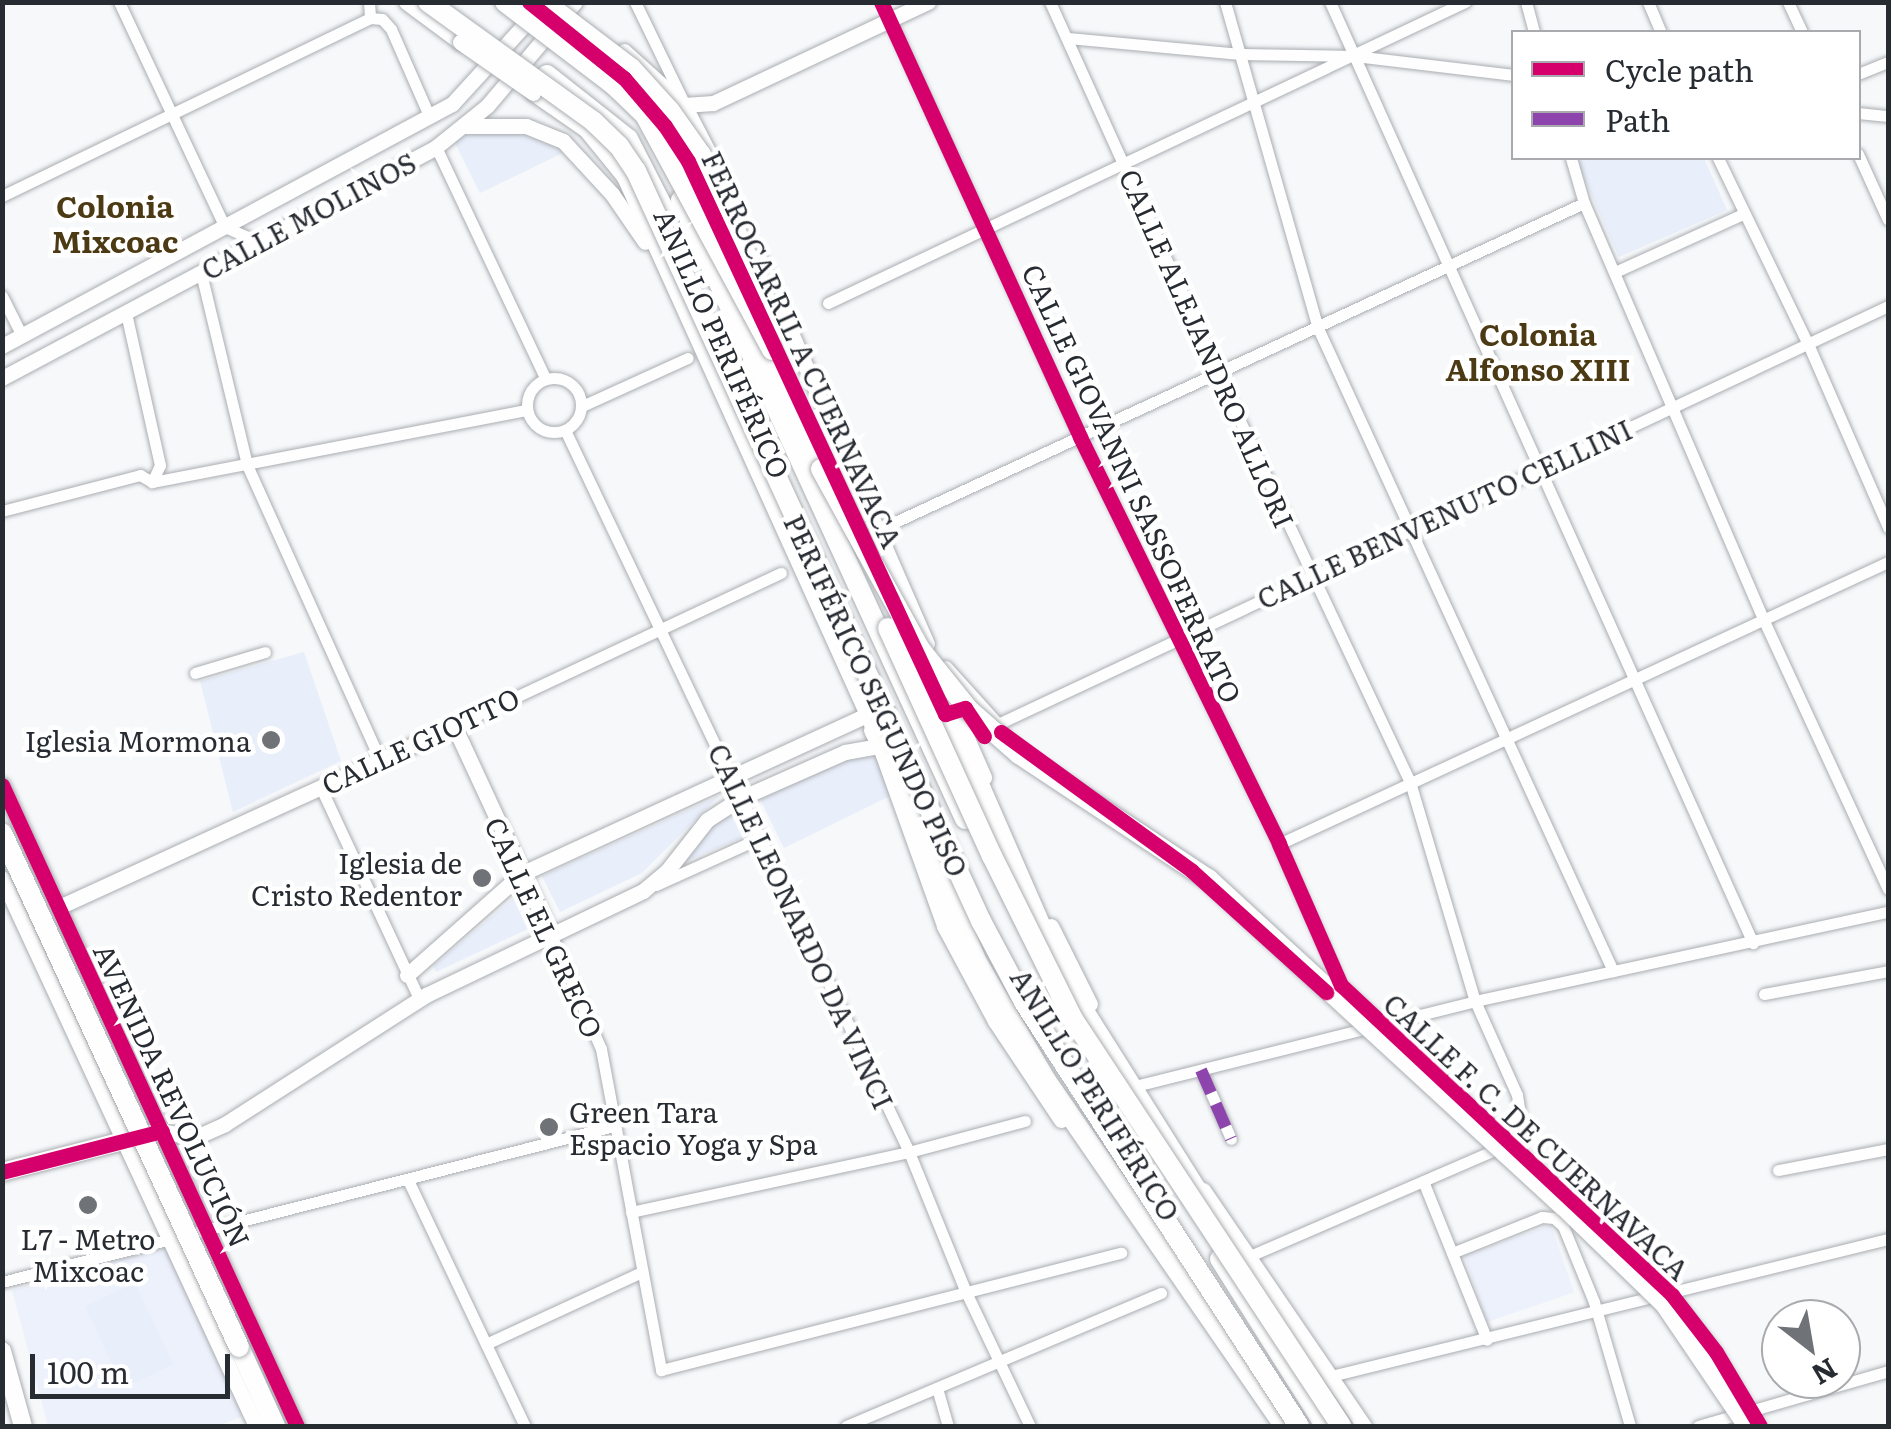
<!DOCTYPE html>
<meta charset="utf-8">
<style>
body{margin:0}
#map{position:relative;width:1891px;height:1429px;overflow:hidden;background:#f6f8fa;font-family:Literata,serif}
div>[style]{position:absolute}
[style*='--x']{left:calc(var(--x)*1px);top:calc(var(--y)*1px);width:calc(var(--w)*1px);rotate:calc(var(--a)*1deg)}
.built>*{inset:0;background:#edf1fc;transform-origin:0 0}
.green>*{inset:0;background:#e8eefa;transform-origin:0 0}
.roads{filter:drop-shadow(0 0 2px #aaadb1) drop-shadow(0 0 2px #aaadb1)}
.street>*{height:11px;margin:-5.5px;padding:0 5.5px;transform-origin:5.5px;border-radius:5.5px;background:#fefefe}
.street>.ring{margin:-5.5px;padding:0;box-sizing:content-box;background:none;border:11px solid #fefefe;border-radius:50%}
.secondary>*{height:15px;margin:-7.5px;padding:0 7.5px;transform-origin:7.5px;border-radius:7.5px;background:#fefefe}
.primary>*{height:18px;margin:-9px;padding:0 9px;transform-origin:9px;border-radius:9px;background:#fefefe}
.highway>*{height:20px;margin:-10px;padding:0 10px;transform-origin:10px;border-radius:10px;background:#fefefe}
.bridges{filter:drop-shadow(0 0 2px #aaadb1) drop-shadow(0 0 2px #aaadb1)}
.secondary-bridge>*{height:15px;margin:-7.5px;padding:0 7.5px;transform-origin:7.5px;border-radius:7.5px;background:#fefefe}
.highway-bridge>*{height:20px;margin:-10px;padding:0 10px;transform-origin:10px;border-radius:10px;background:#fefefe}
.quiet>*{height:12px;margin-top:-6px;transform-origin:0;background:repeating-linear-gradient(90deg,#8e44ad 0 25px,transparent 0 37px)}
.cycleway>*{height:15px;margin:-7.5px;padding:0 7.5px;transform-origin:7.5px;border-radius:7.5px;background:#d6006c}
.dots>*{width:28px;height:28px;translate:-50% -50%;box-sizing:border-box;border:5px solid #fff;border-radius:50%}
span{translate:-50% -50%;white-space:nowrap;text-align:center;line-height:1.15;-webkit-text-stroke:9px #fff;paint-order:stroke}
.street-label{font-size:28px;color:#272b32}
.poi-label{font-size:28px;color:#272b32}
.right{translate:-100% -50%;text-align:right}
.left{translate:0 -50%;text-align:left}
.neighbourhood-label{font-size:30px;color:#4b3a13;font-weight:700}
.frame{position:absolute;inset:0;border:5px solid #272b32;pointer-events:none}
.legend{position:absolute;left:1511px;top:30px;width:350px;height:130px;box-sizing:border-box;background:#fff;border:2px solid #a9aaad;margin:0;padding:12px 18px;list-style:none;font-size:30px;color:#272b32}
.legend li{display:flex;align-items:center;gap:20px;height:50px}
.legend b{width:50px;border:2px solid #a9aaad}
.north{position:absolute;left:1761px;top:1299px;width:100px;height:100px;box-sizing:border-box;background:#fff;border:2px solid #a9aaad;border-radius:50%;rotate:149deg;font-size:28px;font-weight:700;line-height:40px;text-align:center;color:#272b32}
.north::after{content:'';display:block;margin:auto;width:35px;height:45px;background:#6f7378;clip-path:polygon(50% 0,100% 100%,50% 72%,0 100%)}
.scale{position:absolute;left:30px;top:1354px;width:200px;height:45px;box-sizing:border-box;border:5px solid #272b32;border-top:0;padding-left:12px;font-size:30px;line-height:35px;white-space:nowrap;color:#272b32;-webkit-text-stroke:8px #fff;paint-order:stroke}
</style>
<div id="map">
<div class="built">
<i style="left:1551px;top:1225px;width:71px;height:92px;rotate:71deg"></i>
<i style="clip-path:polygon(165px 1247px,243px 1416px,218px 1426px,48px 1426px,12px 1290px)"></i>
</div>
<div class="green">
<i style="clip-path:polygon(525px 129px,567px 151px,480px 193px,454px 141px,474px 130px)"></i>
<i style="clip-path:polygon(1575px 158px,1704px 158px,1727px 210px,1619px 257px)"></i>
<i style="clip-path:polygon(304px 652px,341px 761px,233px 812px,200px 681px)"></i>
<i style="clip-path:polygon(873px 753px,892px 795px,784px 848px,760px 799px,848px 757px)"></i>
<i style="clip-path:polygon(719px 796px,642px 873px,560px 912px,542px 876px)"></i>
<i style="clip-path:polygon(735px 811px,748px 835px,673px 867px,712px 825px)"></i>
<i style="clip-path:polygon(516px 896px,532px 927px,436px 972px,433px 966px)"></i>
<i style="left:135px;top:1283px;width:90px;height:55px;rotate:65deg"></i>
</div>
<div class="roads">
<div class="street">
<i style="--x:119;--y:2;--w:249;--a:64.8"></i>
<i style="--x:225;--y:227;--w:36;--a:24"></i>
<i style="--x:369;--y:2;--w:16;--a:86"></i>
<i style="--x:635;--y:2;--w:110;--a:64.1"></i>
<i style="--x:1050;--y:2;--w:406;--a:65.7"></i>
<i style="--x:1217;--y:372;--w:453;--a:64.8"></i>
<i style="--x:1410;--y:782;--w:228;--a:73.5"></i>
<i style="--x:1475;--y:1001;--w:103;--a:65.9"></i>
<i style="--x:1517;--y:1095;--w:20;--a:81"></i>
<i style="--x:1520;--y:1115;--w:29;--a:108"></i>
<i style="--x:1511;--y:1143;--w:288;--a:156.6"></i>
<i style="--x:1225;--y:2;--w:337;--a:74.1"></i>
<i style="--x:1317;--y:326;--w:710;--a:65.35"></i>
<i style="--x:1330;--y:2;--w:1032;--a:65.8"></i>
<i style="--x:1526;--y:2;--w:31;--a:75"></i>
<i style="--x:1648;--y:2;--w:33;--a:67"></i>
<i style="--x:1788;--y:2;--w:33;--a:65"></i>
<i style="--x:370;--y:18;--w:12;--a:5"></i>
<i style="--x:382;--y:19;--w:13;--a:48"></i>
<i style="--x:391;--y:29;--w:97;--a:66.3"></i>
<i style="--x:890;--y:20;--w:458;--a:65.5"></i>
<i style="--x:1080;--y:437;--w:453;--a:63.9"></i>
<i style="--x:1279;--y:844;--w:154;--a:66.3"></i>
<i style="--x:1341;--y:985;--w:453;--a:43.1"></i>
<i style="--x:1672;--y:1295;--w:72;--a:52.3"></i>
<i style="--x:1716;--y:1352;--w:86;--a:59.3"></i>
<i style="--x:1068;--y:38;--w:173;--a:5.3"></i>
<i style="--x:1240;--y:54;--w:115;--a:1"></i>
<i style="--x:1355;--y:56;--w:160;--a:6.8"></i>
<i style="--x:1858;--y:74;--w:32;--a:-22"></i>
<i style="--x:1858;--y:113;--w:30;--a:6"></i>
<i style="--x:436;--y:147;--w:255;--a:64.7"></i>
<i style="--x:1858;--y:154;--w:72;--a:65.6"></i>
<i style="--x:1571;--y:158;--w:47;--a:73.9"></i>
<i style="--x:1584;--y:203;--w:457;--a:66.7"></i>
<i style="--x:1765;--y:623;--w:293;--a:65.2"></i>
<i style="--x:1718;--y:158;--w:207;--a:64.2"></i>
<i style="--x:1808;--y:344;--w:200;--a:66.4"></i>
<i style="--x:2;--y:196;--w:409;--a:-25.8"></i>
<i style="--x:1615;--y:272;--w:141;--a:-24.4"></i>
<i style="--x:201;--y:273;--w:197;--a:76.5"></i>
<i style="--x:247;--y:465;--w:323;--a:65.7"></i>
<i style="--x:2;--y:296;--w:45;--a:63.4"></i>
<i style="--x:828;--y:303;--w:705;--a:-25.29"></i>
<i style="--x:126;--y:313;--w:156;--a:77.4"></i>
<i style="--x:160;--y:465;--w:19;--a:115"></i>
<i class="ring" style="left:527px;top:378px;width:43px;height:43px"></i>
<i style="--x:582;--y:406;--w:116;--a:-24.4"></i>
<i style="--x:565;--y:430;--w:800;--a:64.52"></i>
<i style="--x:909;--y:1152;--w:149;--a:67.9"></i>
<i style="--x:965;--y:1290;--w:151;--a:64.5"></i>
<i style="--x:2;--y:511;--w:143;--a:-14.6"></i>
<i style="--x:140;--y:475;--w:14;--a:30"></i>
<i style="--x:152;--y:482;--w:382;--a:-10.9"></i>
<i style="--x:880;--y:529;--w:776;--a:-24.85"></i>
<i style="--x:946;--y:666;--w:81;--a:48"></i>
<i style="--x:195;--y:673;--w:73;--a:-16.7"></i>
<i style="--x:1000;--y:723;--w:981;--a:-25.15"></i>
<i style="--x:454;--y:726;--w:361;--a:-25.1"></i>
<i style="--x:320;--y:786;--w:234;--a:65"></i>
<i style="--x:1279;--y:844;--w:671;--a:-24.85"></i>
<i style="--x:656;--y:885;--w:114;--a:-24.3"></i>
<i style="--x:551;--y:935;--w:124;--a:66.3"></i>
<i style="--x:601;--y:1049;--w:327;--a:79.4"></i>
<i style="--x:661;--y:1370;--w:475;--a:-14.3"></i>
<i style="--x:1764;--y:994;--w:126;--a:-10.5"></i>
<i style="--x:1201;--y:1070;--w:75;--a:66.5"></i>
<i style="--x:1135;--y:1086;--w:350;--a:-14"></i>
<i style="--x:1475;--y:1001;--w:422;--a:-12.2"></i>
<i style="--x:1778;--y:1170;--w:112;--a:-10.8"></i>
<i style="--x:408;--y:1180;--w:272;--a:64.6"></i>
<i style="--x:1423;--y:1181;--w:171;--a:68.1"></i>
<i style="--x:631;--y:1212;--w:284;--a:-12.2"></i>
<i style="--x:909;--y:1152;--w:120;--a:-15"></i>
<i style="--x:1452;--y:1253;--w:97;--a:-21.8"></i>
<i style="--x:1542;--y:1217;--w:12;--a:5"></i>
<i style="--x:1554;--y:1218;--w:12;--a:42"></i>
<i style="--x:1563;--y:1226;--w:82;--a:67.8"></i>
<i style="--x:1594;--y:1302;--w:129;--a:73.8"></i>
<i style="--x:2;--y:1282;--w:632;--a:-14.3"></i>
<i style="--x:486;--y:1344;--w:172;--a:-24.8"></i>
<i style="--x:1331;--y:1376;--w:574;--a:-13.82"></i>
<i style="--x:937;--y:1388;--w:40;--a:74"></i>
<i style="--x:846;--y:1426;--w:342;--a:-22.9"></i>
<i style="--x:1698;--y:1426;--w:198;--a:-16.1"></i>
</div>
<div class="secondary">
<i style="--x:406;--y:2;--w:67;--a:36.5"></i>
<i style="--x:624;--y:51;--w:81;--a:42"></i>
<i style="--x:684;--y:105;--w:56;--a:62.5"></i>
<i style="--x:533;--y:93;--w:65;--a:34.9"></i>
<i style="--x:586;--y:130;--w:60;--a:51"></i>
<i style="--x:624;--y:177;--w:607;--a:65.67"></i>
<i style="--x:874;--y:730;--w:208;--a:70.3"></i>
<i style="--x:944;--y:926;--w:108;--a:61.8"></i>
<i style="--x:995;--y:1021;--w:119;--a:56.3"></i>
<i style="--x:684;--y:105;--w:29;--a:-4"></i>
<i style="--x:713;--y:103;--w:238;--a:-25.2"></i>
<i style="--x:466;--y:126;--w:60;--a:0"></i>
<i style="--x:526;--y:126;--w:40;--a:22"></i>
<i style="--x:563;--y:141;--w:72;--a:47.2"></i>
<i style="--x:612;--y:194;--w:58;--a:55.5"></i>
<i style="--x:754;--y:248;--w:432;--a:66.4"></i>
<i style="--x:2;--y:346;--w:511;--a:-28.27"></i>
<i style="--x:452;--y:104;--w:138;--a:-47.6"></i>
<i style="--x:2;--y:378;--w:492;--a:-28"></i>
<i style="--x:436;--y:147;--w:65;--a:-38.8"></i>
<i style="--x:487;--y:106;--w:136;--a:-49.8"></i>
<i style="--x:943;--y:684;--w:102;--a:66.2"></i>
<i style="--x:2;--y:785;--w:706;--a:65.29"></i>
<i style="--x:2;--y:878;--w:604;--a:65.13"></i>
<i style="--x:59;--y:907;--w:434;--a:-24.6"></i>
<i style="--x:454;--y:726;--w:230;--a:65.1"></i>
<i style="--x:1051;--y:926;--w:87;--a:63.4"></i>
<i style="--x:407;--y:975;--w:152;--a:-41.5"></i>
<i style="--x:521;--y:874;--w:381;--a:-24.7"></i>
<i style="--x:162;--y:1131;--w:33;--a:12"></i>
<i style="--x:194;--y:1138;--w:34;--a:-24"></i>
<i style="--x:225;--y:1124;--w:239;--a:-32.7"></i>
<i style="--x:426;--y:995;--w:241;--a:-25.6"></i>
<i style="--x:643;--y:891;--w:31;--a:-40"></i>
<i style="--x:667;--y:871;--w:65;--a:-51.9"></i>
<i style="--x:707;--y:820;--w:40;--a:-32.9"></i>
<i style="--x:741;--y:798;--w:114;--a:-23.9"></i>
<i style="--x:845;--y:752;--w:35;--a:-10"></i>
<i style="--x:1203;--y:1190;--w:286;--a:55.7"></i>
</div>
<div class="primary">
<i style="--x:2;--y:1172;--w:165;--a:-14.4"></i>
<i style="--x:2;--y:1351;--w:78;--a:74.4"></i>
</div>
<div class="highway">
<i style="--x:547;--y:75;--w:103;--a:38.3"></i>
<i style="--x:628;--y:139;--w:90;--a:62.9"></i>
<i style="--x:681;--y:200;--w:681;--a:65.35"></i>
<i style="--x:764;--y:293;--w:58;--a:82"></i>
<i style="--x:772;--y:350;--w:146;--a:67.8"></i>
<i style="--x:936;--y:714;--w:87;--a:59"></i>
<i style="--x:981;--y:789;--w:210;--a:66.4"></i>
<i style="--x:1065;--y:981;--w:259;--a:57.8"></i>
<i style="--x:874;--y:730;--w:38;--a:63"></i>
<i style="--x:894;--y:743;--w:53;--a:75.7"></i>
<i style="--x:907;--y:794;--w:182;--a:67.4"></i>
<i style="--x:977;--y:962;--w:135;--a:59.8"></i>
<i style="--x:1045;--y:1079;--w:421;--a:55.4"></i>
<i style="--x:1220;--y:1259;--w:197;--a:57.8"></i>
<i style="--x:239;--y:1347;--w:87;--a:65.5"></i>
</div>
</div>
<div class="bridges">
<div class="secondary-bridge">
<i style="--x:460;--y:42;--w:89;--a:34.9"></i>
</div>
<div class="highway-bridge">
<i style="--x:428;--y:2;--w:203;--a:35.8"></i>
<i style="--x:593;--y:121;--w:36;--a:44"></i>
<i style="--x:619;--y:146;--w:30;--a:56"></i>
<i style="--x:636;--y:171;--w:826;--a:65.3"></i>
<i style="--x:981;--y:921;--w:92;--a:62"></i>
<i style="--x:1024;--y:1002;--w:505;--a:57.03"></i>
<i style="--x:505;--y:2;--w:137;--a:37.3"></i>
<i style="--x:614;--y:85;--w:43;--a:44.1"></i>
<i style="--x:645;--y:115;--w:267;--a:61.6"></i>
<i style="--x:544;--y:2;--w:109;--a:37.2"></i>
<i style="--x:631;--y:68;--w:58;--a:47.8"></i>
<i style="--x:670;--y:111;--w:54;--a:54.8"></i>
<i style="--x:701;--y:155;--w:152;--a:65.5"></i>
<i style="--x:821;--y:469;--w:205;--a:61.2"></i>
<i style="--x:920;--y:649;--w:77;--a:51.3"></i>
<i style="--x:968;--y:709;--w:68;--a:41.4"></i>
<i style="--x:1019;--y:754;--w:227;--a:33.5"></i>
<i style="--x:1208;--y:879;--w:482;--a:42.6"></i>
<i style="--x:1563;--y:1205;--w:142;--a:44.1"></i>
<i style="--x:1665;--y:1304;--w:148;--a:55.8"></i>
<i style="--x:888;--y:628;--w:251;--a:65.5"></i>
<i style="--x:992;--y:856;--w:182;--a:63.6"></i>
<i style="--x:1073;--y:1019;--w:487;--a:56.6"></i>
<i style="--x:2;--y:833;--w:566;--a:65.25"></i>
</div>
</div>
<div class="quiet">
<i style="--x:1201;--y:1070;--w:75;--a:66.5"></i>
</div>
<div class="cycleway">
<i style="--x:529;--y:2;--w:122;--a:38.7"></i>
<i style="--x:624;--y:78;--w:63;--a:49.5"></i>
<i style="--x:665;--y:126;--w:42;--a:56.7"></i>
<i style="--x:688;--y:161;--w:610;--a:65.07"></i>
<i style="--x:945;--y:714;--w:21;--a:-17"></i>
<i style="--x:965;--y:708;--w:34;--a:56"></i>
<i style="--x:881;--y:2;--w:478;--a:65.4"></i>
<i style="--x:1080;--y:437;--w:453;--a:63.9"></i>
<i style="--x:1279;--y:844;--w:154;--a:66.3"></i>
<i style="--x:1341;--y:985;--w:453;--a:43.1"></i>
<i style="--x:1672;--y:1295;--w:72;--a:52.3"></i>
<i style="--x:1716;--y:1352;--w:86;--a:59.3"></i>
<i style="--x:1001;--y:732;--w:236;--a:36"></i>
<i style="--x:1192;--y:871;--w:181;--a:42.1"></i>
<i style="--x:2;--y:785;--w:706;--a:65.29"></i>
<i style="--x:2;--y:1172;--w:165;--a:-14.4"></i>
</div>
<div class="dots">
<i style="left:271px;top:740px;background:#6f7378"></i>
<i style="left:482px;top:878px;background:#6f7378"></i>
<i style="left:549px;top:1127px;background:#6f7378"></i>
<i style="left:88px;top:1205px;background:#6f7378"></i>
</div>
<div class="street-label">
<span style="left:308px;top:215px;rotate:-28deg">CALLE MOLINOS</span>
<span style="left:723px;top:343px;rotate:66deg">ANILLO PERIFÉRICO</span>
<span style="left:1208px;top:348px;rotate:66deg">CALLE ALEJANDRO ALLORI</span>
<span style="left:803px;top:349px;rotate:65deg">FERROCARRIL A CUERNAVACA</span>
<span style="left:1133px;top:483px;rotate:65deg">CALLE GIOVANNI SASSOFERRATO</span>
<span style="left:1444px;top:513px;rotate:-25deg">CALLE BENVENUTO CELLINI</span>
<span style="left:877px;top:695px;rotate:65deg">PERIFÉRICO SEGUNDO PISO</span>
<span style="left:420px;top:740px;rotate:-25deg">CALLE GIOTTO</span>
<span style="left:802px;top:926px;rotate:65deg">CALLE LEONARDO DA VINCI</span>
<span style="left:545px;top:927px;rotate:65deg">CALLE EL GRECO</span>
<span style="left:1096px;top:1094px;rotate:58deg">ANILLO PERIFÉRICO</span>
<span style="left:173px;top:1095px;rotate:65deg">AVENIDA REVOLUCIÓN</span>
<span style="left:1537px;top:1136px;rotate:43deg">CALLE F. C. DE CUERNAVACA</span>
</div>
<div class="poi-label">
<span class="right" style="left:251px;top:740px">Iglesia Mormona</span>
<span class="right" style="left:462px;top:878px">Iglesia de<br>Cristo Redentor</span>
<span class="left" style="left:569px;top:1127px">Green Tara<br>Espacio Yoga y Spa</span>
<span style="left:88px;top:1254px">L7 - Metro<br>Mixcoac</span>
</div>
<div class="neighbourhood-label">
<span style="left:115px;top:222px">Colonia<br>Mixcoac</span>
<span style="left:1538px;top:350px">Colonia<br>Alfonso XIII</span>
</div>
<div class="frame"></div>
<ul class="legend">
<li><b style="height:12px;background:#d6006c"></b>Cycle path</li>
<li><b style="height:12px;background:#8e44ad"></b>Path</li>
</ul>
<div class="north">N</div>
<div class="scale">100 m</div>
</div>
